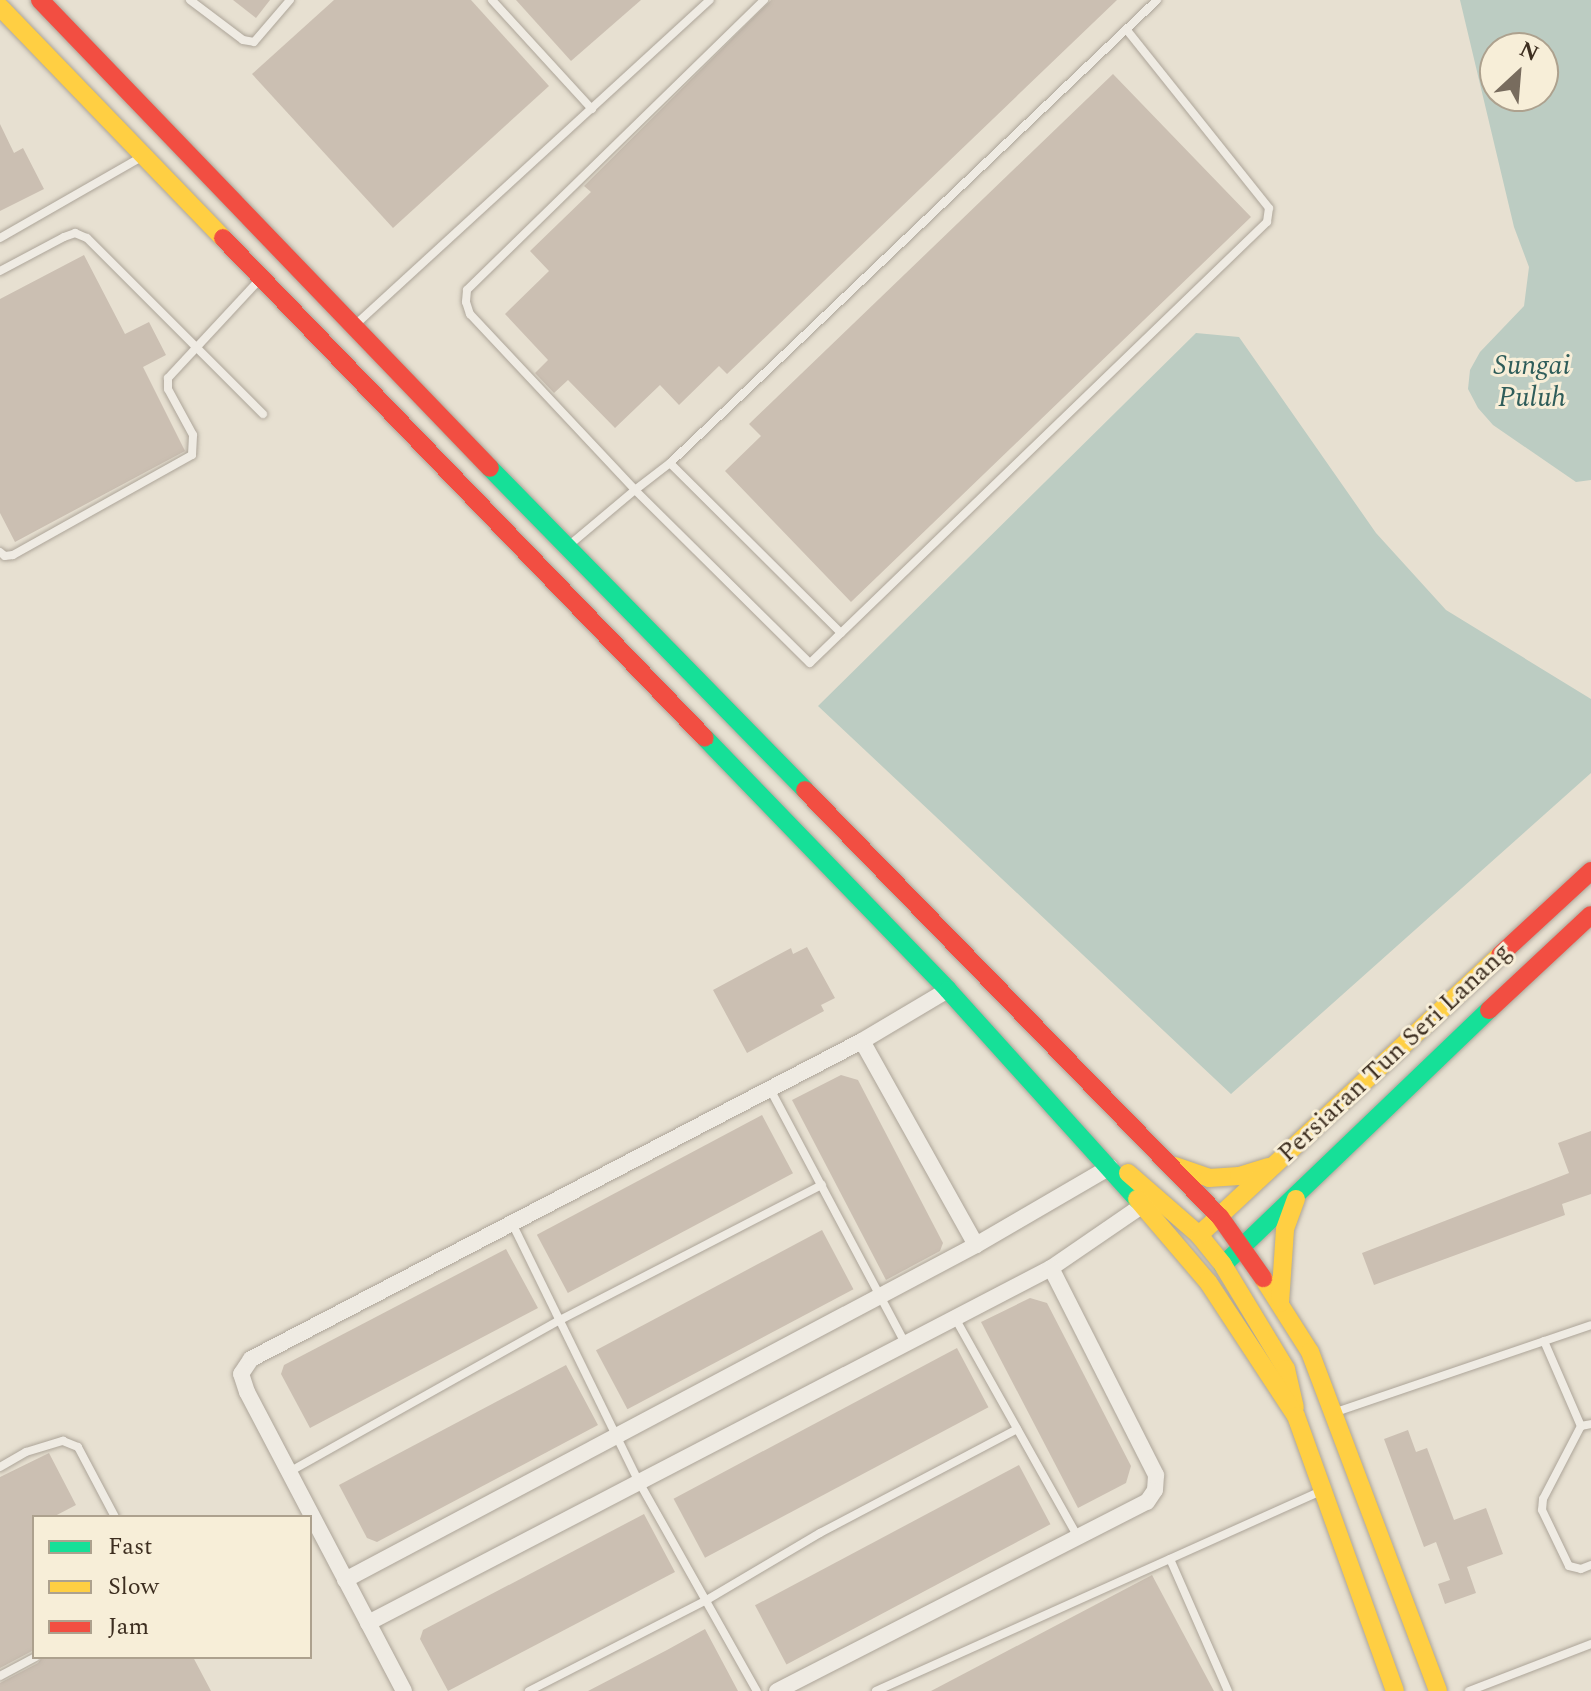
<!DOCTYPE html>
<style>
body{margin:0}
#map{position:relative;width:1591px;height:1691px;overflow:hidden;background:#e7e0d1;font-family:Spectral,serif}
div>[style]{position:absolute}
.water>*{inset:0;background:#bcccc2}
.building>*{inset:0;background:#cbbfb2;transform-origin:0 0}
.roads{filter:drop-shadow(0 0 2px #ada599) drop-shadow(0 0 2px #ada599)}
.lane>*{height:8px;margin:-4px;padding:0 4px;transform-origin:4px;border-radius:4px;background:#efebe3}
.street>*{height:16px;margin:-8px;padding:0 8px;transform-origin:8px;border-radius:8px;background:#efebe3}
.fast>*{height:18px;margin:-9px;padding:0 9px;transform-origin:9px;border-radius:9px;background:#16e098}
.slow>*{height:18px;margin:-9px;padding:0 9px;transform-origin:9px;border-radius:9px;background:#ffcf43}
.jam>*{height:18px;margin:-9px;padding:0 9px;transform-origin:9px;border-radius:9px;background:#f24e42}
span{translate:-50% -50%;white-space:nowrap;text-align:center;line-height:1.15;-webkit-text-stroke:6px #f7eed8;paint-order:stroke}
.street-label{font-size:26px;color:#3d2e20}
.water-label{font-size:28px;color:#2f5d5a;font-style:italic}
.legend{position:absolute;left:32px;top:1515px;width:280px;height:144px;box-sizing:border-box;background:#f7eed8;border:2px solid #ada18e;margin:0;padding:10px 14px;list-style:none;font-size:24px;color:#3d2e20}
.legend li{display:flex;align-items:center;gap:16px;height:40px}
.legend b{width:40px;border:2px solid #ada18e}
.north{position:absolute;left:1479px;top:32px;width:80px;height:80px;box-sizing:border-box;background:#f7eed8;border:2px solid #ada18e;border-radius:50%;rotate:26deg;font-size:22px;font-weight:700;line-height:32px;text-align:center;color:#3d2e20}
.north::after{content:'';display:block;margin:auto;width:28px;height:36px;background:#786c5e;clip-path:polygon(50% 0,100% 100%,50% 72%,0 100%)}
</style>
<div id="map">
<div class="water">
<div style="clip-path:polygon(evenodd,1460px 0,1591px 0,1591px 480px,1576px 482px,1493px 425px,1478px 408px,1468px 389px,1470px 370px,1480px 352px,1524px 306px,1529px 267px,1514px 227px,1460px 0,1495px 48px,1543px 48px,1543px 96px,1495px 96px,1495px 48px)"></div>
<div style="clip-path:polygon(1196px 333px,1239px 337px,1376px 533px,1446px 610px,1591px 699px,1591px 773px,1231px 1094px,818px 706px)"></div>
</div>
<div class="building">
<div style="clip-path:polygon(233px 0,270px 0,256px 18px)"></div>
<div style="clip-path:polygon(334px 0,471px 0,549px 86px,393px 228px,252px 74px)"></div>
<div style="clip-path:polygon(516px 0,641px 0,571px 61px)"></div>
<div style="clip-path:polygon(771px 0,1117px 0,727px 374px,719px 366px,679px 405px,660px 385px,615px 428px,568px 380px,554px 393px,535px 373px,548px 360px,505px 314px,549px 271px,530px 251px,591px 192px,584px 186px)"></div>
<div style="clip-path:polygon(1113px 74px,1251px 217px,851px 602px,725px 471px,761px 436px,749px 424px)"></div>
<div style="clip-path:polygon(0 124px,14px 153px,23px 148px,44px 189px,0 211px)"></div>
<div style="clip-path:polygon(84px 255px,125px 334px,149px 322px,166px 355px,143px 367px,185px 451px,15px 542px,0 513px,0 299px)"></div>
<div style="clip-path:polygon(807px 947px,835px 998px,821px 1005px,824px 1011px,747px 1053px,713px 990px,791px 948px,793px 954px)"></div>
<div style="clip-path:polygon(841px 1075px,858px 1080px,943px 1243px,940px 1251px,886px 1280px,792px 1100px)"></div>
<div style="left:762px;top:1115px;width:66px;height:255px;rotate:62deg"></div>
<div style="clip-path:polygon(1591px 1131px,1591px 1194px,1562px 1204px,1565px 1215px,1374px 1285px,1362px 1253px,1569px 1173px,1558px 1143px)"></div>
<div style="left:822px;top:1230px;width:67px;height:256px;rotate:62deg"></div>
<div style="clip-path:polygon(506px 1249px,538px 1308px,310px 1428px,281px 1374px,284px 1365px)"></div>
<div style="clip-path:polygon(1030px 1298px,1047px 1303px,1131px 1466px,1126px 1483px,1078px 1508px,981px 1322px)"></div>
<div style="left:957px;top:1348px;width:67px;height:321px;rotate:62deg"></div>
<div style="clip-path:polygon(566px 1365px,598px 1425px,377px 1542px,367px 1538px,339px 1485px)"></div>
<div style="clip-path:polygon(1408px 1430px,1416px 1452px,1427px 1448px,1454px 1520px,1486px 1508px,1503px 1554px,1467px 1567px,1476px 1593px,1445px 1604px,1438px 1584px,1450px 1580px,1436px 1542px,1424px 1547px,1384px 1439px)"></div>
<div style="clip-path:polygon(49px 1453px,76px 1505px,53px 1517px,34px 1517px,34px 1650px,0 1668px,0 1477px)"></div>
<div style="left:1019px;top:1465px;width:67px;height:299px;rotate:62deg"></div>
<div style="clip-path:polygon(644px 1514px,675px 1572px,448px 1691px,420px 1639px,423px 1630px)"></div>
<div style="clip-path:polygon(1152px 1575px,1214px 1691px,931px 1691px)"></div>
<div style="clip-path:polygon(705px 1629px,738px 1691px,588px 1691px,667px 1650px)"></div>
<div style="clip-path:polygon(42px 1657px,193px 1657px,211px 1691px,0 1691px,0 1683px,38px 1663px)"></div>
</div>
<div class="roads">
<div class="lane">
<div style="left:190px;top:0;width:66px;rotate:37deg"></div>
<div style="left:243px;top:40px;width:11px;rotate:10deg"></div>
<div style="left:254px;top:42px;width:55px;rotate:-49.4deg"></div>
<div style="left:492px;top:0;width:148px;rotate:47.5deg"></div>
<div style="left:764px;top:0;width:415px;rotate:135.7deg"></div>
<div style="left:467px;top:290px;width:12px;rotate:95deg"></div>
<div style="left:466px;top:302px;width:13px;rotate:72deg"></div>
<div style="left:470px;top:314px;width:241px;rotate:46.8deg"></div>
<div style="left:635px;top:490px;width:44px;rotate:-37.6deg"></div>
<div style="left:670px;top:463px;width:672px;rotate:-43.55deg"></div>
<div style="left:0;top:238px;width:165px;rotate:-29.8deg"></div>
<div style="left:0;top:271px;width:72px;rotate:-28deg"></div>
<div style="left:64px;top:237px;width:12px;rotate:-20deg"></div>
<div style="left:75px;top:233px;width:13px;rotate:23deg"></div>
<div style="left:87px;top:238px;width:249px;rotate:45deg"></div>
<div style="left:355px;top:325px;width:481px;rotate:-42.5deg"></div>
<div style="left:567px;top:547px;width:89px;rotate:-40deg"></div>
<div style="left:635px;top:490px;width:246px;rotate:44.7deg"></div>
<div style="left:810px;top:663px;width:43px;rotate:-44.1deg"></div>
<div style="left:841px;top:633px;width:241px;rotate:-135.2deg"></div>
<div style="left:0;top:552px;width:6px;rotate:39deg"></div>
<div style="left:5px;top:556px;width:8px;rotate:-7deg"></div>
<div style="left:13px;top:555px;width:205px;rotate:-29.2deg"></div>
<div style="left:192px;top:455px;width:20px;rotate:-87deg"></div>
<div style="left:193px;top:435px;width:52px;rotate:-118.5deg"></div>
<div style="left:168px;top:389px;width:11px;rotate:-90deg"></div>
<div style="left:168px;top:378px;width:135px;rotate:-47.1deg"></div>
<div style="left:841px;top:633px;width:592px;rotate:-43.97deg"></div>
<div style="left:1267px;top:222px;width:14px;rotate:-82deg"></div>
<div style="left:1269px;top:208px;width:228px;rotate:-128.6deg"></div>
<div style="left:770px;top:1089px;width:288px;rotate:62deg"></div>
<div style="left:512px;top:1223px;width:288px;rotate:63.9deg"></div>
<div style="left:639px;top:1482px;width:240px;rotate:60.6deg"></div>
<div style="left:955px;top:1318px;width:251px;rotate:60.7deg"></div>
<div style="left:1544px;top:1341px;width:93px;rotate:66.5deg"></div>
<div style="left:1581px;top:1426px;width:10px;rotate:-11deg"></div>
<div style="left:1336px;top:1412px;width:269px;rotate:-18.8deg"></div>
<div style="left:1581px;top:1426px;width:82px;rotate:117.5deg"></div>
<div style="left:1543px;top:1499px;width:11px;rotate:95deg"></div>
<div style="left:1542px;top:1510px;width:62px;rotate:64.3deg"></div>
<div style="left:1569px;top:1566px;width:12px;rotate:14deg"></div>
<div style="left:1581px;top:1569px;width:11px;rotate:-22deg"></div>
<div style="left:0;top:1467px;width:30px;rotate:-30deg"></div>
<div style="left:26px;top:1452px;width:39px;rotate:-17deg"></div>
<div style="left:63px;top:1441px;width:16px;rotate:22deg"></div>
<div style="left:78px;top:1447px;width:79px;rotate:62.1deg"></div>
<div style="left:289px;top:1472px;width:308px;rotate:-29.3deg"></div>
<div style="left:558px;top:1321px;width:297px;rotate:-27.3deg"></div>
<div style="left:1170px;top:1559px;width:144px;rotate:66.3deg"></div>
<div style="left:0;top:1676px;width:40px;rotate:-28deg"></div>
<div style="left:529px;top:1691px;width:198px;rotate:-27.1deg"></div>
<div style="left:705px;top:1601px;width:134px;rotate:-30.6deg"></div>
<div style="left:820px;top:1533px;width:223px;rotate:-27.8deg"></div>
<div style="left:876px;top:1691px;width:487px;rotate:-24.2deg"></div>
<div style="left:1469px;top:1691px;width:131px;rotate:-21.1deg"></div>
</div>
<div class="street">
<div style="left:862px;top:1041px;width:234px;rotate:60.8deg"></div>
<div style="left:345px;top:1580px;width:714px;rotate:-27.96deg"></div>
<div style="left:976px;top:1245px;width:155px;rotate:-30.2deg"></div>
<div style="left:368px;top:1623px;width:770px;rotate:-27.46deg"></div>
<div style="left:1051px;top:1268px;width:112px;rotate:-34.4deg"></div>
<div style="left:404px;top:1691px;width:338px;rotate:-117.7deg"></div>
<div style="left:247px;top:1392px;width:19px;rotate:-108deg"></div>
<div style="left:241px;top:1374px;width:18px;rotate:-56deg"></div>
<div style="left:251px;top:1359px;width:689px;rotate:-27.5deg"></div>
<div style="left:862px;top:1041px;width:100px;rotate:-30.7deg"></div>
<div style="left:777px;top:1691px;width:415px;rotate:-27.1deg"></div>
<div style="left:1147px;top:1502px;width:14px;rotate:-56deg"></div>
<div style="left:1155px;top:1490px;width:15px;rotate:-86deg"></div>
<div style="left:1156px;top:1475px;width:232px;rotate:-116.9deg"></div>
</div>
<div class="fast">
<div style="left:490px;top:468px;width:450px;rotate:45.6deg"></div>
<div style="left:705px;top:738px;width:350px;rotate:46deg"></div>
<div style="left:948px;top:990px;width:282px;rotate:47.9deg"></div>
<div style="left:1223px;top:1265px;width:368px;rotate:-43.8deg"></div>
</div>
<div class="slow">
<div style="left:0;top:7px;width:321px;rotate:46deg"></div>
<div style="left:1175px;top:1166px;width:36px;rotate:19deg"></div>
<div style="left:1209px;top:1178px;width:30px;rotate:-4deg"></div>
<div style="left:1239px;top:1176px;width:31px;rotate:-17deg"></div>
<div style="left:1128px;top:1173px;width:94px;rotate:41.1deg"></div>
<div style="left:1199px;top:1235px;width:38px;rotate:51deg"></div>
<div style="left:1223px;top:1265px;width:122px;rotate:58.8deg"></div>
<div style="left:1286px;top:1369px;width:39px;rotate:77deg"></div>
<div style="left:1137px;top:1199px;width:109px;rotate:49.5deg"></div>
<div style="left:1208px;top:1282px;width:160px;rotate:56.7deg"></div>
<div style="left:1296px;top:1416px;width:292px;rotate:70.2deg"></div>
<div style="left:1199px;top:1235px;width:411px;rotate:-42.9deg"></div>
<div style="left:1263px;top:1278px;width:88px;rotate:57.6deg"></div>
<div style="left:1310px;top:1352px;width:362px;rotate:69.3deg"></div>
<div style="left:1280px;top:1303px;width:74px;rotate:-86.1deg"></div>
<div style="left:1285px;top:1229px;width:32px;rotate:-70deg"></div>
</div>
<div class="jam">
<div style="left:40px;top:0;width:649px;rotate:46.12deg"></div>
<div style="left:223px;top:238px;width:694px;rotate:46.05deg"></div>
<div style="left:805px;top:790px;width:595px;rotate:45.82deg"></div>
<div style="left:1220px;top:1217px;width:75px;rotate:54.8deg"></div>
<div style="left:1500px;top:955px;width:124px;rotate:-42.7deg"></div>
<div style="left:1489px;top:1010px;width:139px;rotate:-43deg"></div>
</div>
</div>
<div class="street-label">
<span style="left:1395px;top:1053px;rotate:-43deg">Persiaran Tun Seri Lanang</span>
</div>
<div class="water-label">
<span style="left:1532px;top:382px">Sungai<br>Puluh</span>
</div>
<ul class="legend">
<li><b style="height:10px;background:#16e098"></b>Fast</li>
<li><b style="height:10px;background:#ffcf43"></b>Slow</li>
<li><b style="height:10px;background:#f24e42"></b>Jam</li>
</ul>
<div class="north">N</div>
</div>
